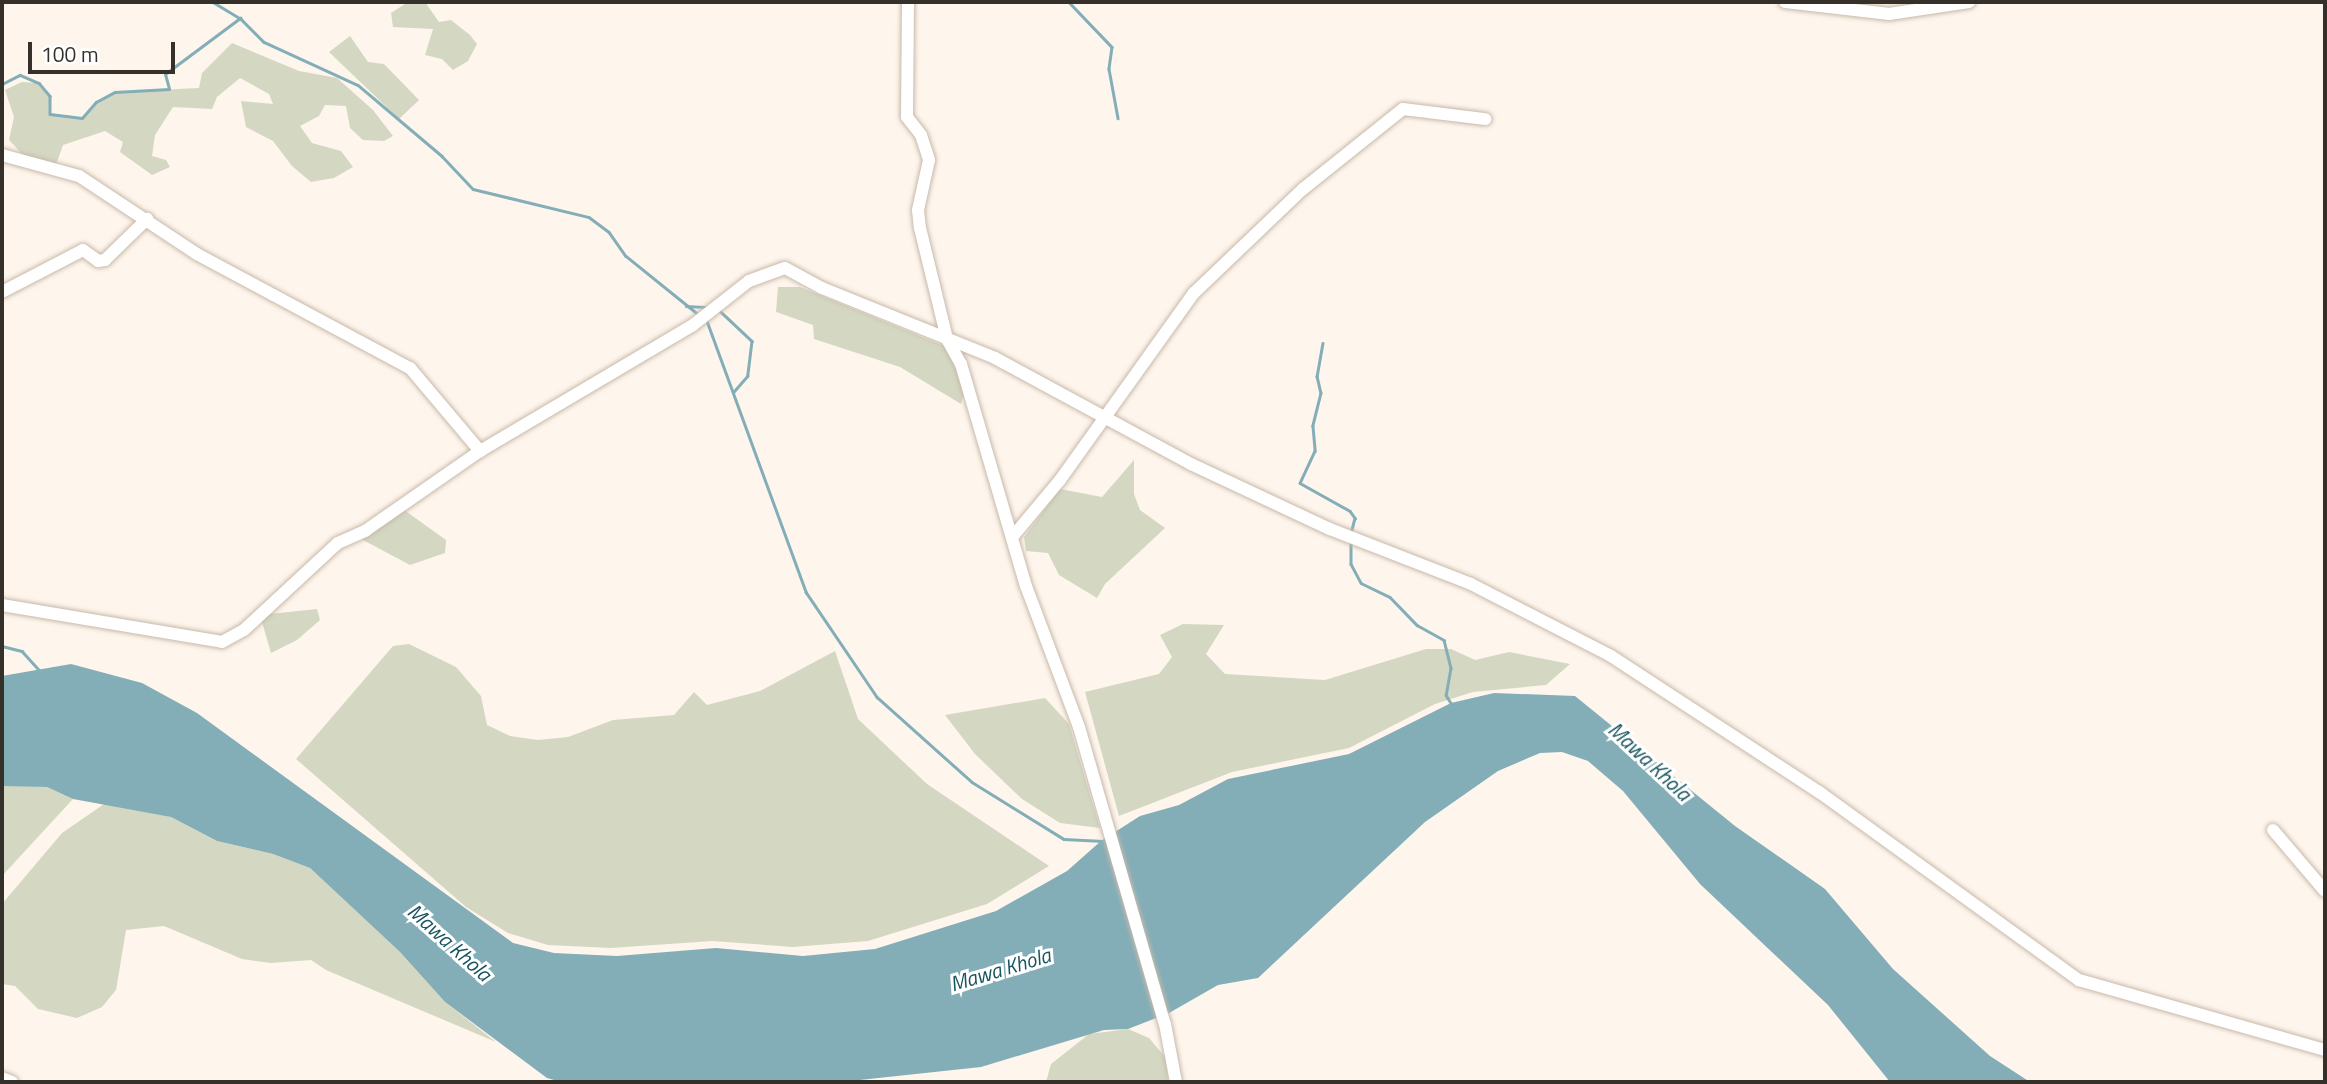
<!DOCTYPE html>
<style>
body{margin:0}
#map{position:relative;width:2327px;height:1084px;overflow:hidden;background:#fef5ec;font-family:"Titillium Web",sans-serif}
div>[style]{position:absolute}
.green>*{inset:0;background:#d4d8c2}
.water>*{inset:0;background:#83aeb8}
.stream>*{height:2.5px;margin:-1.25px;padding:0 1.25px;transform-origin:1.25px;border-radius:1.25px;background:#83aeb8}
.roads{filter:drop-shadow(0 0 2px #c7b9aa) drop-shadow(0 0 2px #c7b9aa)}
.minor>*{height:12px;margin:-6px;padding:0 6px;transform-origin:6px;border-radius:6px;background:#fff}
span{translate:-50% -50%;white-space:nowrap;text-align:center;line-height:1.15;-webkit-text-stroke:6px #fff;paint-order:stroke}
.water-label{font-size:21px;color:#17545f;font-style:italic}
.frame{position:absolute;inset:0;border:4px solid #36302b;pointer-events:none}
.scale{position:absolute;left:28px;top:42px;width:147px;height:32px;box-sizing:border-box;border:4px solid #36302b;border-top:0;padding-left:9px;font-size:21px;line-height:24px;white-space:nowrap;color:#36302b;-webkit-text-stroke:5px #fff;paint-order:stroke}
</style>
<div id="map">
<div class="green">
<div style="clip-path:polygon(408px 2px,425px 2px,439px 22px,451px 20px,470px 35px,477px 44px,468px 61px,453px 70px,442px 59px,425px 55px,433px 29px,393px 27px,391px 13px)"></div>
<div style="clip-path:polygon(350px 36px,368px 62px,384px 64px,419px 100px,399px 119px,329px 52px)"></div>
<div style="clip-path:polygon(232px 43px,299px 71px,337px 78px,373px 110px,393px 136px,384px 141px,363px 140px,350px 128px,346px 106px,325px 105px,319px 116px,300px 126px,312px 143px,341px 151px,353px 167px,334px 178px,311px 182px,292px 166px,273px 141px,246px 127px,241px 101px,273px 104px,269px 94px,240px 78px,217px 97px,212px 109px,173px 107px,155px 135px,152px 156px,166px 160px,170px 167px,152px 175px,120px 152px,123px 142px,105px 131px,63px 145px,56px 165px,25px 157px,9px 140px,14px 117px,5px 90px,22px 82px,39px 83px,50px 96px,50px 114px,82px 118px,96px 102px,115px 92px,199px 88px,202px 73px)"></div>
<div style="clip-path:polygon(778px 287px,800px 287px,949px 348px,965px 390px,961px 404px,900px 367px,814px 339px,813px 325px,776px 312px)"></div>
<div style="clip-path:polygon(1134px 460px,1134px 494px,1140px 510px,1165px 528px,1105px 584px,1097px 598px,1059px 575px,1048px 553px,1026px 551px,1024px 537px,1060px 489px,1102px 497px)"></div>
<div style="clip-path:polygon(400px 507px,446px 540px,445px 553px,410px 565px,363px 540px,365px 531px)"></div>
<div style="clip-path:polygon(317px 609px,320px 620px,297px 640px,271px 653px,260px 615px)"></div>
<div style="clip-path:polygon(1183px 624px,1224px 625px,1206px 654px,1225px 674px,1325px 680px,1426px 649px,1451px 649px,1475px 660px,1509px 652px,1570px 664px,1546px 685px,1473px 692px,1435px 704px,1349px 748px,1232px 772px,1119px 816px,1085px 692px,1159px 674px,1172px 657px,1160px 635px)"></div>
<div style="clip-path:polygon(409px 644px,456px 667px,481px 696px,487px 725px,510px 736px,538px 740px,568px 737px,613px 720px,674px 715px,694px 692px,707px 705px,760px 691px,835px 651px,858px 719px,927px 784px,1049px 866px,987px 904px,868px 941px,793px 947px,712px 941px,611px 948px,548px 945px,508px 933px,466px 907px,296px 759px,393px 646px)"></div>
<div style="clip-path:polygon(1045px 698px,1069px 724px,1100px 828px,1060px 823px,1022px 799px,975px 754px,945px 715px)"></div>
<div style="clip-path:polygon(16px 785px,47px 787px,73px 799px,2px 876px,2px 786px)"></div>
<div style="clip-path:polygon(107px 802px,171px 817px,217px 841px,273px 854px,310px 868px,400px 952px,445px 1002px,496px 1042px,326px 970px,311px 960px,271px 963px,242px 959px,164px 926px,126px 930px,116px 990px,102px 1007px,77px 1018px,38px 1009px,15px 986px,2px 984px,2px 904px,62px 833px)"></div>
<div style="clip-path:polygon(1128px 1029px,1149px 1038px,1166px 1058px,1168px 1082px,1046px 1082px,1051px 1064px,1089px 1034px)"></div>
</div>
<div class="water">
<div style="clip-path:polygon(71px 664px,142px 683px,197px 713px,513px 943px,554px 953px,617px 956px,716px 948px,803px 956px,875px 949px,996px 911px,1067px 871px,1101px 841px,1140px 816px,1179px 805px,1228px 779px,1349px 754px,1451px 703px,1494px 693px,1575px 696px,1735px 826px,1825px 889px,1893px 969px,1990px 1056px,2030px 1082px,1890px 1082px,1828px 1005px,1700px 884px,1623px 791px,1588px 761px,1562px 752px,1540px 753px,1498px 771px,1425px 822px,1258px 978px,1218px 985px,1169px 1013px,1128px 1029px,1104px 1030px,981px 1067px,841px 1082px,561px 1082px,547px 1078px,445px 1002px,400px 952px,310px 868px,273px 854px,217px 841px,171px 817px,73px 799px,47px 787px,2px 786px,2px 676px)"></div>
</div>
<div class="stream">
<div style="left:213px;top:2px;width:31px;rotate:31deg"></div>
<div style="left:240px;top:18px;width:34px;rotate:45deg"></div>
<div style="left:264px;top:42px;width:103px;rotate:24.6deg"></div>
<div style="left:358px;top:85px;width:110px;rotate:40.2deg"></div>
<div style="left:442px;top:156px;width:45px;rotate:46.8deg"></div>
<div style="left:473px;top:189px;width:119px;rotate:13.6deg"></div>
<div style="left:589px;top:217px;width:25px;rotate:37deg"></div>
<div style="left:609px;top:232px;width:29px;rotate:55deg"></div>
<div style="left:626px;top:256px;width:94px;rotate:38.9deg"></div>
<div style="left:1069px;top:2px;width:62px;rotate:46.3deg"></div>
<div style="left:1112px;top:47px;width:22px;rotate:98deg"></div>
<div style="left:1109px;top:69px;width:50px;rotate:79.6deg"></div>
<div style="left:2px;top:84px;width:20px;rotate:-27deg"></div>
<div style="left:20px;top:75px;width:21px;rotate:23deg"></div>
<div style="left:39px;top:83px;width:17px;rotate:50deg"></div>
<div style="left:50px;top:96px;width:18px;rotate:90deg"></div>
<div style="left:50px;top:114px;width:32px;rotate:7deg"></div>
<div style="left:82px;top:118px;width:21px;rotate:-49deg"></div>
<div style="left:96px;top:102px;width:21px;rotate:-28deg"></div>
<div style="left:115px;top:92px;width:54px;rotate:-3.2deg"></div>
<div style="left:169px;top:89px;width:16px;rotate:-105deg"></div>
<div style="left:165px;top:74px;width:94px;rotate:-36.7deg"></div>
<div style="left:686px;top:306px;width:21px;rotate:3deg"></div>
<div style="left:720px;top:311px;width:44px;rotate:43.2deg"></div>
<div style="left:752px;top:341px;width:35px;rotate:97deg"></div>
<div style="left:748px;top:376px;width:21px;rotate:131deg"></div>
<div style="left:707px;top:321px;width:289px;rotate:69.9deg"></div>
<div style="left:806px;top:592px;width:127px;rotate:55.9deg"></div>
<div style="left:877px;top:697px;width:127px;rotate:41.8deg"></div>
<div style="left:972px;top:782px;width:108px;rotate:31.8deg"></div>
<div style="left:1064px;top:839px;width:39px;rotate:3deg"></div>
<div style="left:1323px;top:343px;width:34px;rotate:100deg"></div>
<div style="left:1317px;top:376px;width:17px;rotate:77deg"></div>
<div style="left:1321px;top:393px;width:34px;rotate:104deg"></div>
<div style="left:1313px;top:426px;width:25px;rotate:85deg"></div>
<div style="left:1315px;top:451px;width:35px;rotate:115deg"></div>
<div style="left:1300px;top:483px;width:57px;rotate:29.2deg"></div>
<div style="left:1350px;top:511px;width:9px;rotate:54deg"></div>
<div style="left:1355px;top:518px;width:16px;rotate:104deg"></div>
<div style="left:1351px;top:540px;width:24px;rotate:90deg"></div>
<div style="left:1351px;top:564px;width:21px;rotate:62deg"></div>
<div style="left:1361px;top:583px;width:32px;rotate:26deg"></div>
<div style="left:1390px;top:597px;width:39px;rotate:46deg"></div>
<div style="left:1417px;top:625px;width:31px;rotate:29deg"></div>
<div style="left:1444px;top:640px;width:29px;rotate:76deg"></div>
<div style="left:1451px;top:668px;width:27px;rotate:100deg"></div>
<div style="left:1446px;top:695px;width:9px;rotate:58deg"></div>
<div style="left:2px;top:646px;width:21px;rotate:14deg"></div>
<div style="left:22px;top:651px;width:28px;rotate:48deg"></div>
</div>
<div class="roads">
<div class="minor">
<div style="left:908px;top:2px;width:115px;rotate:90.5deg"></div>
<div style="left:907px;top:117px;width:23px;rotate:52deg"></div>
<div style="left:921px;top:135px;width:26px;rotate:72deg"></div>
<div style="left:929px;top:160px;width:51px;rotate:102.4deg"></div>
<div style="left:918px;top:210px;width:18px;rotate:84deg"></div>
<div style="left:920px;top:228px;width:114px;rotate:76.3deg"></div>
<div style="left:947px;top:339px;width:29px;rotate:61deg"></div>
<div style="left:961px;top:364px;width:231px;rotate:73.7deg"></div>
<div style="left:1026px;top:586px;width:151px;rotate:69.4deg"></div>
<div style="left:1079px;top:727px;width:309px;rotate:73.9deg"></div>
<div style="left:1165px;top:1024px;width:59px;rotate:79.3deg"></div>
<div style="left:1785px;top:2px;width:105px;rotate:6.6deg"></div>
<div style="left:1889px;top:14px;width:81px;rotate:-8.5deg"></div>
<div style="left:2px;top:155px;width:80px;rotate:15.3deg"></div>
<div style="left:79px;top:176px;width:141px;rotate:33.5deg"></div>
<div style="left:197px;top:254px;width:242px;rotate:28.2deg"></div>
<div style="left:410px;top:368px;width:109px;rotate:49.9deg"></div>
<div style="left:2px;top:292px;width:91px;rotate:-27.4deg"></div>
<div style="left:83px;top:250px;width:19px;rotate:36deg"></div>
<div style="left:98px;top:261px;width:7px;rotate:-8deg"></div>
<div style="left:105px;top:260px;width:59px;rotate:-44.3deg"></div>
<div style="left:1014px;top:535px;width:72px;rotate:-50.1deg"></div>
<div style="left:1060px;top:480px;width:230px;rotate:-54.4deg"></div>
<div style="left:1194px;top:293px;width:151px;rotate:-43.7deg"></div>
<div style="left:1303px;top:189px;width:128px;rotate:-38.7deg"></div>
<div style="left:1403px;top:109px;width:83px;rotate:7deg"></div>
<div style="left:2px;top:605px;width:223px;rotate:9.5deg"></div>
<div style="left:222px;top:642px;width:26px;rotate:-29deg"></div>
<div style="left:245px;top:629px;width:127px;rotate:-42.8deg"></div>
<div style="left:338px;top:543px;width:30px;rotate:-24deg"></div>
<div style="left:365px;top:531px;width:140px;rotate:-34.8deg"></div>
<div style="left:480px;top:451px;width:247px;rotate:-30.6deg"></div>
<div style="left:693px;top:325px;width:71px;rotate:-38.2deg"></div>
<div style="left:749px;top:281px;width:38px;rotate:-20deg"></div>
<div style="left:785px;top:268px;width:42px;rotate:28.4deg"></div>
<div style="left:822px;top:288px;width:187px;rotate:22deg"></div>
<div style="left:995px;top:358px;width:223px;rotate:28.4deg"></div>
<div style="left:1191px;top:464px;width:153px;rotate:25.1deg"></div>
<div style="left:1330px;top:529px;width:151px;rotate:21.3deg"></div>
<div style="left:1471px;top:584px;width:157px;rotate:27.2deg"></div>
<div style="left:1611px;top:656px;width:249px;rotate:33.2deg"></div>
<div style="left:1819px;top:792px;width:321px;rotate:35.9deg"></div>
<div style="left:2079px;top:980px;width:256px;rotate:15.9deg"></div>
<div style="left:2273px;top:830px;width:80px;rotate:49.6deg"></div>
<div style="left:2px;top:1078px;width:11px;rotate:22deg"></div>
</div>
</div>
<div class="water-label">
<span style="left:1650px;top:761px;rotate:43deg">Mawa Khola</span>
<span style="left:450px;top:942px;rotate:42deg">Mawa Khola</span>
<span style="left:1000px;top:969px;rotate:-17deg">Mawa Khola</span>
</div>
<div class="frame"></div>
<div class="scale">100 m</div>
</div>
